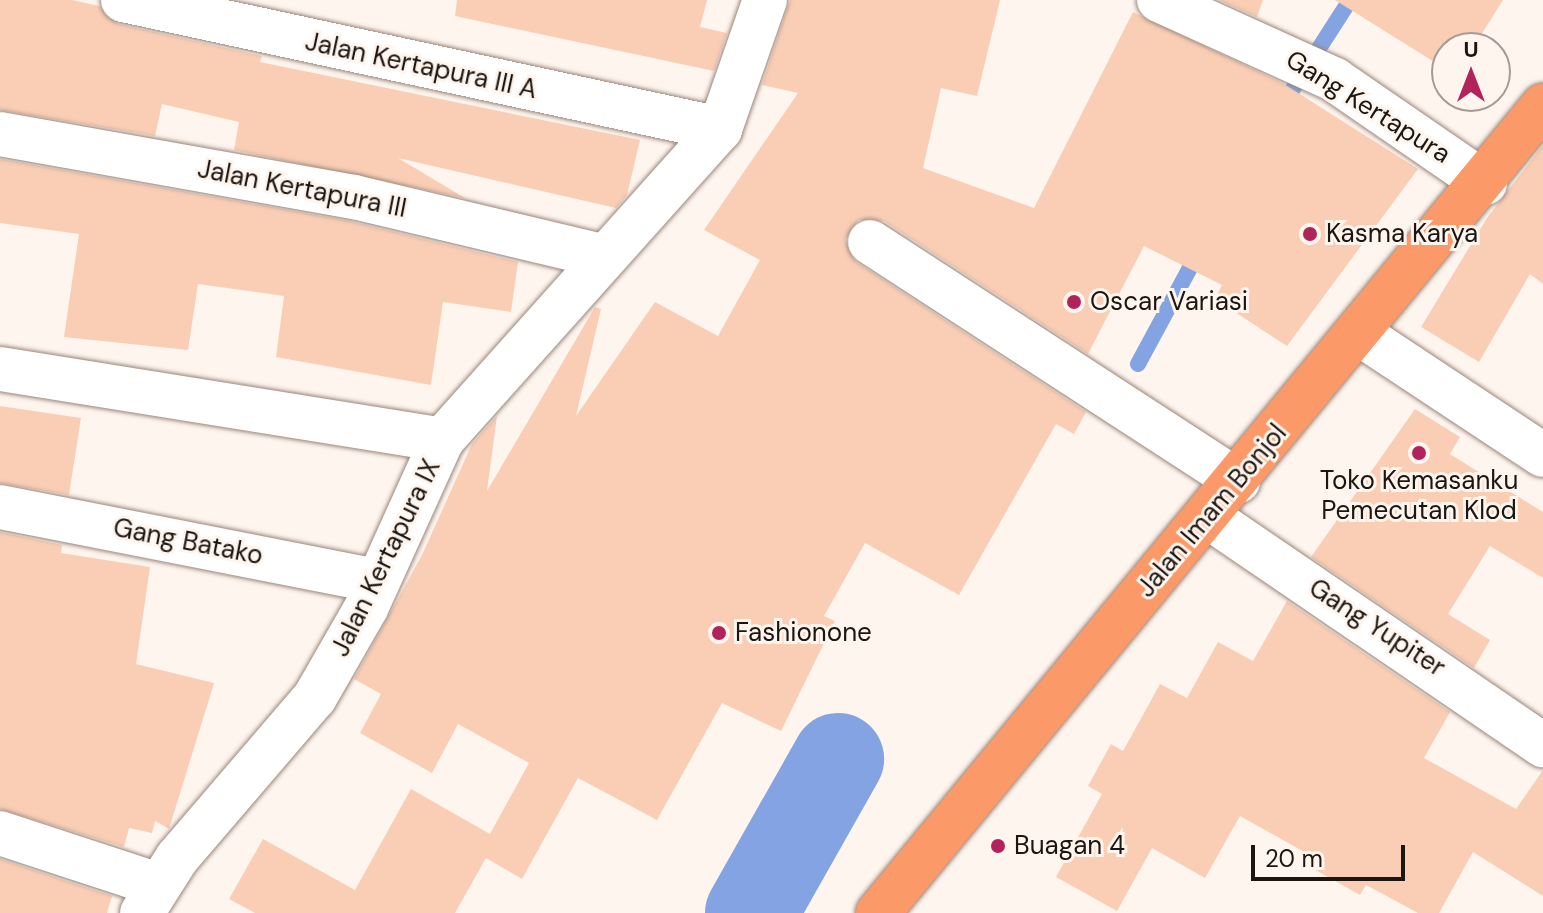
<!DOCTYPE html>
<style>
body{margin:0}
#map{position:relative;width:1543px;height:913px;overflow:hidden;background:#fef5ef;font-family:"DM Sans",sans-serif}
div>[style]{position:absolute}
.stream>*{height:16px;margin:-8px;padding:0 8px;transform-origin:8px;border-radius:8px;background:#84a3e3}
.river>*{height:92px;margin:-46px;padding:0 46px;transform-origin:46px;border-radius:46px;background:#84a3e3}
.building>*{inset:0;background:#faceb5}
.roads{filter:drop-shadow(0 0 2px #9a8579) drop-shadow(0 0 2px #9a8579)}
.minor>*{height:44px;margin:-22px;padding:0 22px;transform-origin:22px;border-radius:22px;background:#fff}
.highway>*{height:44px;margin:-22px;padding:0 22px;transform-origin:22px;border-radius:22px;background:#fb9a68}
.dots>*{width:22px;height:22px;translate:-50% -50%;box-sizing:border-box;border:4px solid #fef5ef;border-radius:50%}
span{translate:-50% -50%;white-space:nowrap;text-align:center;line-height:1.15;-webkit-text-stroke:6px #fef5ef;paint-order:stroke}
.street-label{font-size:26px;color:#1d1510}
.poi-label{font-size:26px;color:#1d1510}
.left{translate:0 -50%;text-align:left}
.north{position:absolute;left:1431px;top:32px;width:80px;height:80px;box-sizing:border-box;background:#fef5ef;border:2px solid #a49b96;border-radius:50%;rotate:0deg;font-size:22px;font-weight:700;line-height:32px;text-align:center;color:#1d1510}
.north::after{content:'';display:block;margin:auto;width:28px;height:36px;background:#b22459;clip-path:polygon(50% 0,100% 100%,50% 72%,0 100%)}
.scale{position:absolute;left:1251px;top:845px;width:154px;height:36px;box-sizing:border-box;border:4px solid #1d1510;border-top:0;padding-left:10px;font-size:24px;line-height:28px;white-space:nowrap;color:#1d1510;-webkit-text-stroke:6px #fef5ef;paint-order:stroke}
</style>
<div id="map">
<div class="stream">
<div style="left:1282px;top:106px;width:126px;rotate:-57.3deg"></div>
<div style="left:1138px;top:364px;width:128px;rotate:-61.6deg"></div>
</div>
<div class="river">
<div style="left:751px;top:913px;width:177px;rotate:-60.5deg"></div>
</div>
<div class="building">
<div style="clip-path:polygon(0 0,72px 0,99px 6px,118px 24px,262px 56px,260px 62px,640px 140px,627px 195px,616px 208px,398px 158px,465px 198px,234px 150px,239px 122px,162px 104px,155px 136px,0 110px)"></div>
<div style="clip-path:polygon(457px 0,707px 0,700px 27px,727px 33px,714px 71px,455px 16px)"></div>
<div style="clip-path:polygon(790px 0,1000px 0,977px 96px,941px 88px,923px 168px,1034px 208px,1133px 12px,1284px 84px,1418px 169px,1287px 346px,1215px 299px,1222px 285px,1144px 246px,1088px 354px,884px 221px,858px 220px,845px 240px,856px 262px,1086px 412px,1074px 434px,1056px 424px,959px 595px,865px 543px,824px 616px,835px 621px,781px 731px,722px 703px,657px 820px,578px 778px,522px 879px,486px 858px,455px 913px,255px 913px,229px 899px,263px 839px,355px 890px,411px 789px,490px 834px,529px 763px,458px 724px,432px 773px,360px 733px,381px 694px,354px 679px,422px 555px,472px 444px,497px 416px,487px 491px,595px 307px,601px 309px,576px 416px,655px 302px,718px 336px,760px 260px,704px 230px,798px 93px,762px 85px)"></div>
<div style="clip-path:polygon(1219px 0,1263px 0,1257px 17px)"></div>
<div style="clip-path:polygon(1335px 0,1503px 0,1473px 48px,1447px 48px,1447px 70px)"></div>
<div style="clip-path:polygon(1543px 145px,1543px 284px,1530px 274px,1479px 362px,1421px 327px,1487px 218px)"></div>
<div style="clip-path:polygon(0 159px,349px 221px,518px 262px,511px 312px,443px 302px,431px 385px,276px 357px,284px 296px,198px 284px,188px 350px,64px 337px,79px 234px,0 223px)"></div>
<div style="clip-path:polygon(0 406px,81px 418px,69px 495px,0 483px)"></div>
<div style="clip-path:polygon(1415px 409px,1460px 437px,1450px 454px,1543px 512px,1543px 578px,1490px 546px,1448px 614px,1490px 640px,1474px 668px,1311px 557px)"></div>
<div style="clip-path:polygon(0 532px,62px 545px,61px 553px,150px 567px,136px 664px,214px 683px,169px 829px,155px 821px,152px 833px,129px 828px,124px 847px,0 809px)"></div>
<div style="clip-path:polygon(1287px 601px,1450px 712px,1424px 758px,1516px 809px,1543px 770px,1543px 896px,1473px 852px,1439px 913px,1418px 913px,1366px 885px,1360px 895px,1310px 867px,1315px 858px,1240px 816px,1205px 878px,1152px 848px,1117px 911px,1056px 877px,1102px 794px,1088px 786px,1111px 744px,1123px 751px,1160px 684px,1187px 698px,1218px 642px,1253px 661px)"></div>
<div style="clip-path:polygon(0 859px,112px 896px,107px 913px,0 913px)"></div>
</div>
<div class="roads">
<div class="minor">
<div style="left:123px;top:0;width:611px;rotate:12.19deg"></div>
<div style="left:1159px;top:0;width:193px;rotate:24.4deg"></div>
<div style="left:1335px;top:80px;width:182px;rotate:34.5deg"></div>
<div style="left:0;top:134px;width:360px;rotate:10.1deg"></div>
<div style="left:354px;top:197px;width:255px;rotate:13.4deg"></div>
<div style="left:870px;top:242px;width:439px;rotate:33deg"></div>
<div style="left:1360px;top:334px;width:219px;rotate:33.5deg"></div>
<div style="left:0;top:369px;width:448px;rotate:9.1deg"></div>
<div style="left:442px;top:440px;width:184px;rotate:114.3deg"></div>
<div style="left:366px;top:608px;width:103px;rotate:119.8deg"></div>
<div style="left:315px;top:697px;width:212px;rotate:130.6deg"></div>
<div style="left:177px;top:858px;width:65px;rotate:122.5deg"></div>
<div style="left:442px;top:440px;width:417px;rotate:-48.2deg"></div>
<div style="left:720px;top:129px;width:137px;rotate:-70.8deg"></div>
<div style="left:0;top:507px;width:383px;rotate:11.1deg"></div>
<div style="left:1207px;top:516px;width:407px;rotate:34.3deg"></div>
<div style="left:0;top:833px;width:166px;rotate:18.2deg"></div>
</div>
<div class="highway">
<div style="left:878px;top:913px;width:1046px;rotate:-50.51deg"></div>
</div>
</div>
<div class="dots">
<div style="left:1310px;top:234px;background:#b22459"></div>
<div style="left:1074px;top:302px;background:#b22459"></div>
<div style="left:1419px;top:453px;background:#b22459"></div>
<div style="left:719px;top:633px;background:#b22459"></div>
<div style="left:998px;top:846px;background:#b22459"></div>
</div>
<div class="street-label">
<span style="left:421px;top:66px;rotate:12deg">Jalan Kertapura III A</span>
<span style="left:1368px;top:107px;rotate:32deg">Gang Kertapura</span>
<span style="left:302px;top:189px;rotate:11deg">Jalan Kertapura III</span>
<span style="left:1212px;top:511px;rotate:-50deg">Jalan Imam Bonjol</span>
<span style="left:188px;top:542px;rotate:11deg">Gang Batako</span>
<span style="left:386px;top:558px;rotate:-64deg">Jalan Kertapura IX</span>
<span style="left:1377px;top:628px;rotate:33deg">Gang Yupiter</span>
</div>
<div class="poi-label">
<span class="left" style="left:1326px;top:234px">Kasma Karya</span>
<span class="left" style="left:1090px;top:302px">Oscar Variasi</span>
<span style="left:1419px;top:496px">Toko Kemasanku<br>Pemecutan Klod</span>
<span class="left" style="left:735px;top:633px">Fashionone</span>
<span class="left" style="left:1014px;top:846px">Buagan 4</span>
</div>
<div class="north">U</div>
<div class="scale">20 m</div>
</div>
